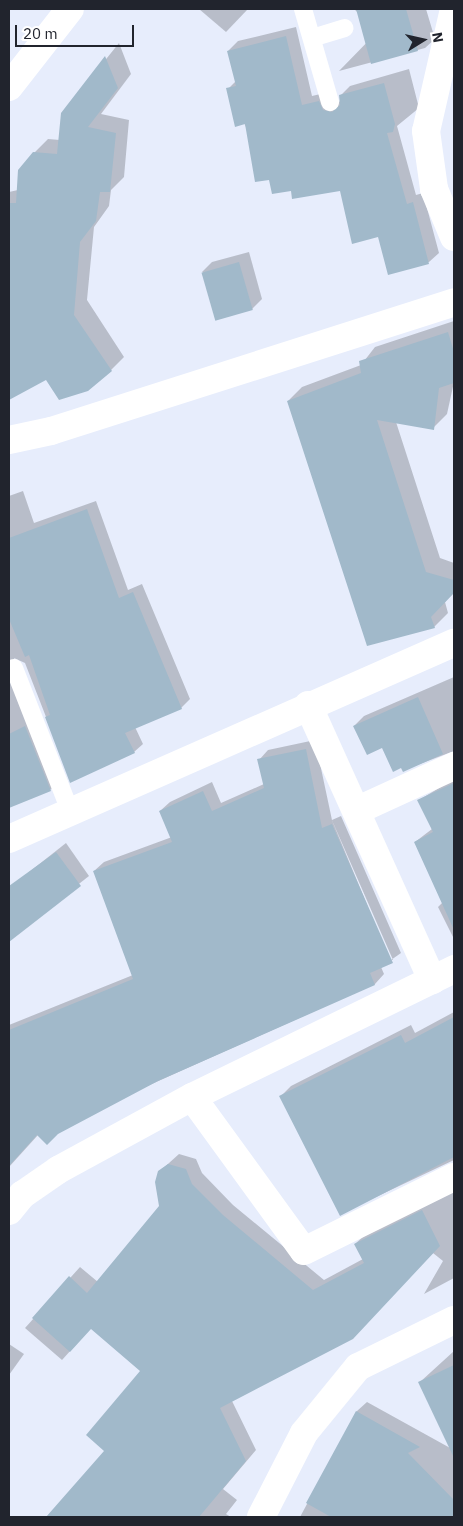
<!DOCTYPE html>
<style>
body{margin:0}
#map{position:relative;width:463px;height:1526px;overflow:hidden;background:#e7edfc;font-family:"IBM Plex Sans",sans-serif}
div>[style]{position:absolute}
.shadow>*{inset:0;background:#0003}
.building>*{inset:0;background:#a1b9ca;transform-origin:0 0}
.service>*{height:18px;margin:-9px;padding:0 9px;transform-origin:9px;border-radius:9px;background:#fff}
.minor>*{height:28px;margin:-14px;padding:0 14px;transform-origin:14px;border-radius:14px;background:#fff}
.tertiary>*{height:28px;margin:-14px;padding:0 14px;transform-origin:14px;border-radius:14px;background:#fff}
span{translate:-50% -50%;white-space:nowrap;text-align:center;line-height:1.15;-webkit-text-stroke:4px #fff;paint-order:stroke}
.frame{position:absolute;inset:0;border:10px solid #21242d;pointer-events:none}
.north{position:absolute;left:398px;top:15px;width:50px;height:50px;-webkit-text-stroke:4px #fff;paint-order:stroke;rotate:80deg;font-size:14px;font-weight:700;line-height:20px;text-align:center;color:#21242d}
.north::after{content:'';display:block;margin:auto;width:18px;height:22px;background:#21242d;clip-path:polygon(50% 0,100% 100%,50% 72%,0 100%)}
.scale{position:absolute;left:15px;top:25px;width:119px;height:22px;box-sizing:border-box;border:2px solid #21242d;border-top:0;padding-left:6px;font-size:15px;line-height:18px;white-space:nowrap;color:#21242d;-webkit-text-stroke:4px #fff;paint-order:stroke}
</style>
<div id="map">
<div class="shadow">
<div style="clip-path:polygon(199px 9px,248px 9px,226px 32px)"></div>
<div style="clip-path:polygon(354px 9px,426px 9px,435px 39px,425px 48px,339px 71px,378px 31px)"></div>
<div style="clip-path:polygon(296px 27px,312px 96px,329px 92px,333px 100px,341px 102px,340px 96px,350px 86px,409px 69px,419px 108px,397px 126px,416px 195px,423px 193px,439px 253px,429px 262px,389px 273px,379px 235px,341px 190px,292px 189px,270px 178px,228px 89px,236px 81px,228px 51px,238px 41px)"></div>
<div style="clip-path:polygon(119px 43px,131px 74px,101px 114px,129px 120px,124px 177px,111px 190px,109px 206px,94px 227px,87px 300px,124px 357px,111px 370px,46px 379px,9px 396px,9px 192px,18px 190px,34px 153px,48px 139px,60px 140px,62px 114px)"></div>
<div style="clip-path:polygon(249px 252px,262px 299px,252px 309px,202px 272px,212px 262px)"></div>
<div style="clip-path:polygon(454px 321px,454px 382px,447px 414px,433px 428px,396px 422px,440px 558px,454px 563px,454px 592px,445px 602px,448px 613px,434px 627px,288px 401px,302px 387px,361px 365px,375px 347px)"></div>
<div style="clip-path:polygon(23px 491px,34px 523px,96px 501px,128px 590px,142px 584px,190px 699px,181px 708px,135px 727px,143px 744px,134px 752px,71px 781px,25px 663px,14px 658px,59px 782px,50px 790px,9px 802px,9px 496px)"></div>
<div style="clip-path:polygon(454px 677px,454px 751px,404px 770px,383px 746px,354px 726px,364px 716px)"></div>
<div style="clip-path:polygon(evenodd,315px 740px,332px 820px,341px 816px,401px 953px,381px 967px,384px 974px,375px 984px,38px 1135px,9px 1167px,9px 1025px,133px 975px,94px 871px,104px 862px,172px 837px,160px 811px,170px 802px,212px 782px,221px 803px,264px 784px,259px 760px,268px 750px,315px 740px,331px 818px,393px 960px,390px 960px,331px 818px)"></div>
<div style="clip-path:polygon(454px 779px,454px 937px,453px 937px,438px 907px,443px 902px,415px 842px,432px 829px,419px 800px)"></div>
<div style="clip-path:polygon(66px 843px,89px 876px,9px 939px,9px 888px)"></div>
<div style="clip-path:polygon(454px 1012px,454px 1160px,340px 1214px,281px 1096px,291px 1086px,411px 1025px,415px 1033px)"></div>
<div style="clip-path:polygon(179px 1154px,196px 1159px,202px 1173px,233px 1205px,324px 1280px,363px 1259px,355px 1244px,366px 1234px,454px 1190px,454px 1278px,424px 1294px,443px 1261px,433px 1253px,232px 1401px,256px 1450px,223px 1489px,237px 1500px,226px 1514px,231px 1517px,52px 1517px,105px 1451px,141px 1371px,91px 1328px,62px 1360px,25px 1328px,80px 1267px,98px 1282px,161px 1206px,159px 1172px)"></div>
<div style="clip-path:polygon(9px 1344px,24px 1354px,9px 1375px)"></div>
<div style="clip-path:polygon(454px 1351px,454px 1517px,300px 1517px,357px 1411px,367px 1402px,452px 1449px,420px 1382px)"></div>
</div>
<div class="building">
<div style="clip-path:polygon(356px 9px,406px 9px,418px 51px,371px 64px)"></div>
<div style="clip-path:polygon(286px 36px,302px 105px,319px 101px,323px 110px,332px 112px,340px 105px,339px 95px,384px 83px,395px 124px,393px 132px,387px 133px,407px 204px,413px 202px,429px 264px,388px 275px,378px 237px,352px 244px,340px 191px,292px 199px,291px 191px,272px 194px,269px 180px,255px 182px,245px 124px,235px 127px,226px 88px,236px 86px,227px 51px)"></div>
<div style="clip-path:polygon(105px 56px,118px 88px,88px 127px,116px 133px,110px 192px,100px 192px,96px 221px,80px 242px,74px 315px,112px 371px,88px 391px,59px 400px,46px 380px,9px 400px,9px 203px,16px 203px,18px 170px,33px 152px,57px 154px,61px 113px)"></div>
<div style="left:239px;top:262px;width:50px;height:39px;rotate:74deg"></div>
<div style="clip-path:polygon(448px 332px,454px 352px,454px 383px,439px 388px,434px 430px,377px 420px,426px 572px,454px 580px,454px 593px,431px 617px,435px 628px,367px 646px,287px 401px,361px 373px,359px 361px)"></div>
<div style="clip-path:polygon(87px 509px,119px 598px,133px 592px,182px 709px,125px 733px,135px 753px,70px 783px,45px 717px,50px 715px,29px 655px,25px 657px,9px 619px,9px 538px)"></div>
<div style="clip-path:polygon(418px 697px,443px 754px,403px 772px,401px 768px,393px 772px,382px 748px,367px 755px,353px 726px)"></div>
<div style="clip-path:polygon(25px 726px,51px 791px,9px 808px,9px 734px)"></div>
<div style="clip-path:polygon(306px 749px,322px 828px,332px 824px,393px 963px,370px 973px,375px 985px,158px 1081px,58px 1134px,47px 1145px,37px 1135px,9px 1166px,9px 1030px,133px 979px,93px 871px,172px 842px,159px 811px,203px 791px,212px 811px,264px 788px,257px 759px)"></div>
<div style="clip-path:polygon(454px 783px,454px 930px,414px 842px,433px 832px,417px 800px)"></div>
<div style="clip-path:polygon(56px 852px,81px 886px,9px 942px,9px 886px)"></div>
<div style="clip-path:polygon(454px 1017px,454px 1157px,340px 1216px,279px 1096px,401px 1035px,405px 1043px)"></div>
<div style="clip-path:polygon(168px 1164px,186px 1169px,192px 1184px,223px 1215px,313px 1290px,364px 1263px,354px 1244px,422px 1210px,440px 1246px,353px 1339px,220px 1408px,246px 1461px,199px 1517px,46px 1517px,104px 1451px,86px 1435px,140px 1371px,91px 1329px,70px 1352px,32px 1318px,69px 1276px,87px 1293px,159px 1206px,155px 1182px,158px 1171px)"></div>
<div style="clip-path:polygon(454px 1365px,454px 1458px,418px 1382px)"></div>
<div style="clip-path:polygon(356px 1411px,420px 1447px,408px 1453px,454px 1500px,454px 1517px,331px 1517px,306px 1503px)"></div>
</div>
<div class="service">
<div style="left:303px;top:9px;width:97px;rotate:73.8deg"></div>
<div style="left:312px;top:38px;width:34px;rotate:-17deg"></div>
<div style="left:14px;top:668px;width:154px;rotate:68.6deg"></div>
</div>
<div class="minor">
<div style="left:454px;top:9px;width:125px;rotate:102.9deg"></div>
<div style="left:426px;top:131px;width:59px;rotate:82.1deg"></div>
<div style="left:434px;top:189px;width:52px;rotate:67.4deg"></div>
<div style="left:9px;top:440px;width:43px;rotate:-12.1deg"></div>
<div style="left:51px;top:431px;width:423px;rotate:-17.7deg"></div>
<div style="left:308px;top:705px;width:302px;rotate:65.7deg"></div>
<div style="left:358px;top:810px;width:106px;rotate:-24.6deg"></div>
<div style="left:9px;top:839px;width:486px;rotate:-23.8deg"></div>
<div style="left:192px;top:1097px;width:190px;rotate:54deg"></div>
<div style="left:304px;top:1251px;width:167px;rotate:-26.3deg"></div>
<div style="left:9px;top:1211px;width:21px;rotate:-51deg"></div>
<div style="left:22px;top:1195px;width:44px;rotate:-34.8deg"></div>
<div style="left:58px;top:1170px;width:153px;rotate:-28.6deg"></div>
<div style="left:192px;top:1097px;width:292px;rotate:-26deg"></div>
<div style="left:261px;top:1517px;width:94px;rotate:-62.9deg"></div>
<div style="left:304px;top:1433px;width:85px;rotate:-50.7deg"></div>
<div style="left:358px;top:1367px;width:107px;rotate:-26.1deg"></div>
</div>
<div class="tertiary">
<div style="left:9px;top:87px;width:99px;rotate:-52deg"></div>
</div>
<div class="frame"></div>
<div class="north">N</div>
<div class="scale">20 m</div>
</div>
